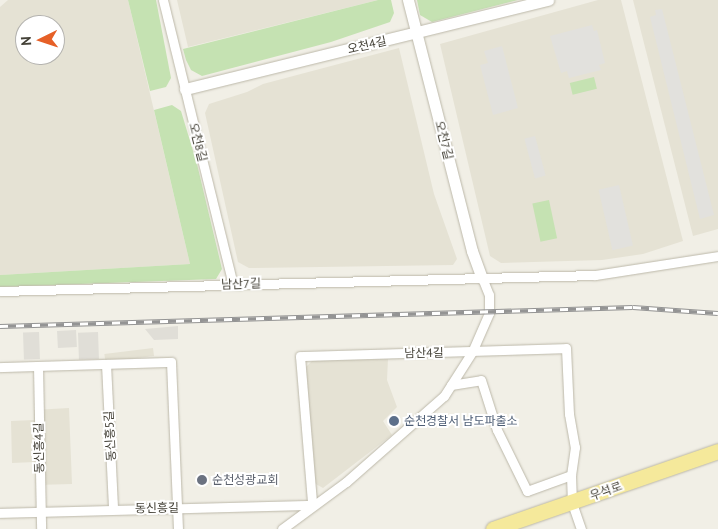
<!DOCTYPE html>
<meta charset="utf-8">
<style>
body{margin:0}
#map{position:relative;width:718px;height:529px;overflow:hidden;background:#f1efe6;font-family:"PT Sans","Noto Sans KR",sans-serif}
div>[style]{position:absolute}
.residential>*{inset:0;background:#e5e2d4;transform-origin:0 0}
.industrial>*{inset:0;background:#e0ded7;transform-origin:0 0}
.green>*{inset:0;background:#c5e2b2;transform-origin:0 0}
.parking>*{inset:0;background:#e2e1dd;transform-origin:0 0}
.roads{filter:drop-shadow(0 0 1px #bcb8a9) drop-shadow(0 0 1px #bcb8a9)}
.minor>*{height:9px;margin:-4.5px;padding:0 4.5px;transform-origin:4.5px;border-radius:4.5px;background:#fff}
.tertiary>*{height:11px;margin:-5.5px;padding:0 5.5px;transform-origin:5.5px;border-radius:5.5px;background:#fff}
.primary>*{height:15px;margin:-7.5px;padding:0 7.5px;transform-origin:7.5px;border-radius:7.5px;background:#f5e99b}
.rail>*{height:4.5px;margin-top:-2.25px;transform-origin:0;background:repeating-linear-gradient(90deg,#fff 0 8px,#949494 0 16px);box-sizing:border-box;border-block:1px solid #949494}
.dots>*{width:14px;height:14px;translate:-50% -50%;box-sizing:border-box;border:2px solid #fff;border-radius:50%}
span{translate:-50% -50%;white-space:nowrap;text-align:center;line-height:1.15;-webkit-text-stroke:4px #fff;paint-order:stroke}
.street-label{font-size:12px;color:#434036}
.service-label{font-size:12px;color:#4e5e75}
.left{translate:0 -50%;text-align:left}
.worship-label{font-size:12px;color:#5b616d}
.north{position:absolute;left:15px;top:15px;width:50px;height:50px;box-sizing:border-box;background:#fff;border:1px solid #b4b3af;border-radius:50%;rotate:266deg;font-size:14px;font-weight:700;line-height:20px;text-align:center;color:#434036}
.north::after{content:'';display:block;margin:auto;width:18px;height:22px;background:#e66027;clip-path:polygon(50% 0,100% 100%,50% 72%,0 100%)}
</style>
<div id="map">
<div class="residential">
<div style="clip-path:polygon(evenodd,8px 0,128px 0,190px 264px,0 275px,0 7px,8px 0,25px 25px,55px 25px,55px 55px,25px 55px,25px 25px)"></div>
<div style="clip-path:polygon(177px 0,378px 0,188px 47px)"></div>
<div style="clip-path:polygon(598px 0,621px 0,683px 241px,643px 254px,602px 260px,501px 263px,490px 256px,440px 44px)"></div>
<div style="clip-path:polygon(633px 0,718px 0,718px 229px,693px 236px)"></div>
<div style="clip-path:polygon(399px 48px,434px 194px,457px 259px,453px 265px,249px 268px,238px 262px,205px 113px,209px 104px,247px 92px,263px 84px)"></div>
<div style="left:153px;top:348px;width:8px;height:49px;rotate:83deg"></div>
<div style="clip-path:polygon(388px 359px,387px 380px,397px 407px,383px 421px,392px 435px,323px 488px,314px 483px,304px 369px,312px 361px)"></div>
<div style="clip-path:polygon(69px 408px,72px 484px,36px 485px,35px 462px,12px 463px,11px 421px,34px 420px,34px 410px)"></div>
</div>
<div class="industrial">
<div style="clip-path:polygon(178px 326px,178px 339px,154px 340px,145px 329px)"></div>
<div style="left:76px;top:330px;width:17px;height:19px;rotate:87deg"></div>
<div style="left:39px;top:332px;width:27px;height:16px;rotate:88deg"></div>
<div style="left:98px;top:332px;width:27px;height:20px;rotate:88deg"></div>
</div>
<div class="green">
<div style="clip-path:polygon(128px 0,156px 0,171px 78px,166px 87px,150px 91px)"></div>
<div style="clip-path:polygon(378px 0,391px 0,394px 13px,390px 22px,331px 42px,202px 76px,191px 70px,186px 60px,183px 49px)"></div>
<div style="clip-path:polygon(417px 0,518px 0,432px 22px,420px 15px)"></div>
<div style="left:594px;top:77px;width:12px;height:25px;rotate:76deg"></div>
<div style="clip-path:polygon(172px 105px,181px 111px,197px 164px,222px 269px,216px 279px,0 287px,0 275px,190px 264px,154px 110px)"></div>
<div style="left:549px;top:200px;width:39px;height:17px;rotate:78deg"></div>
</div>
<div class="parking">
<div style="clip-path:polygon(662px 9px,714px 215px,700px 219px,650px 17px,656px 15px,655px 10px)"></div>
<div style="clip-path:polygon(592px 25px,594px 31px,597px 30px,605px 63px,599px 65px,601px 70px,569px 78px,567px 71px,561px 73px,550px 36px)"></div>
<div style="clip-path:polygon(502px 46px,518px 108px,493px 115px,480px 65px,488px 63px,484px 51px)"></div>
<div style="left:535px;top:136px;width:41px;height:11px;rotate:75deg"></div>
<div style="left:619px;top:185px;width:62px;height:21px;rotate:77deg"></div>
</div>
<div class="roads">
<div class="minor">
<div style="left:163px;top:0;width:292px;rotate:76.2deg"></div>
<div style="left:0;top:291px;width:595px;rotate:-1.54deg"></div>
<div style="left:595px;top:275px;width:124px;rotate:-8.8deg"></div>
<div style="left:106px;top:364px;width:145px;rotate:87.2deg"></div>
<div style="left:38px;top:366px;width:163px;rotate:88.9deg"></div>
<div style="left:0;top:367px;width:171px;rotate:-1.7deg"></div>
<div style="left:171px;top:362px;width:167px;rotate:87.6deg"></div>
<div style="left:451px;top:385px;width:30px;rotate:-9deg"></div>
<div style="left:481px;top:380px;width:52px;rotate:72.3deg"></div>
<div style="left:497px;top:430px;width:68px;rotate:63.8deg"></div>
<div style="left:527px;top:491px;width:47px;rotate:-20deg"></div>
<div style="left:571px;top:475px;width:28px;rotate:88deg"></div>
<div style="left:572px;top:503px;width:28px;rotate:71deg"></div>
<div style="left:312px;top:502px;width:146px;rotate:-94.7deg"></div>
<div style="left:300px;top:356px;width:266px;rotate:-1.7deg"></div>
<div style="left:566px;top:348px;width:66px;rotate:87.4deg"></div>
<div style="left:569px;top:414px;width:34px;rotate:80deg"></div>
<div style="left:575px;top:447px;width:28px;rotate:98deg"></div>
<div style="left:0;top:513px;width:312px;rotate:-1.5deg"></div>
<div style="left:282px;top:529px;width:79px;rotate:-36.3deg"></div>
<div style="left:346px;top:482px;width:130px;rotate:-41.3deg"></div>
<div style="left:444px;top:396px;width:52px;rotate:-57.5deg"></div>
<div style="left:472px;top:352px;width:43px;rotate:-66.4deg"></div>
<div style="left:489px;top:313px;width:18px;rotate:-90deg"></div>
<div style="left:489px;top:295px;width:18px;rotate:-112deg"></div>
</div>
<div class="tertiary">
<div style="left:408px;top:0;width:259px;rotate:75.7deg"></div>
<div style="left:472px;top:251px;width:29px;rotate:70deg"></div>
<div style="left:185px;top:89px;width:374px;rotate:-13.8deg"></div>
</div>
<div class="primary">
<div style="left:493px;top:529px;width:238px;rotate:-19.1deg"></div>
</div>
</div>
<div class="rail">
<div style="left:0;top:326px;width:633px;rotate:-1.72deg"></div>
<div style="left:633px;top:307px;width:85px;rotate:4deg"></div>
</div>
<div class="dots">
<div style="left:394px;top:421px;background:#5c6f8a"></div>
<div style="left:202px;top:480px;background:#6b7280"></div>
</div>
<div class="street-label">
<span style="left:367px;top:45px;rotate:-13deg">오천4길</span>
<span style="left:444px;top:140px;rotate:76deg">오천7길</span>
<span style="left:198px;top:142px;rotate:76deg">오천8길</span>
<span style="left:241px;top:284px;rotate:-2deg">남산7길</span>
<span style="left:424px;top:353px;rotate:-1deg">남산4길</span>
<span style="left:110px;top:436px;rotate:-93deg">동신흥5길</span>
<span style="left:39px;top:448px;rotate:-91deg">동신흥4길</span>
<span style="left:606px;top:491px;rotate:-20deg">우석로</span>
<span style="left:157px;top:508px;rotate:-1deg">동신흥길</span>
</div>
<div class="service-label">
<span class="left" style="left:404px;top:421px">순천경찰서 남도파출소</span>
</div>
<div class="worship-label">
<span class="left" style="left:212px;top:480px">순천성광교회</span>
</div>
<div class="north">N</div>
</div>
